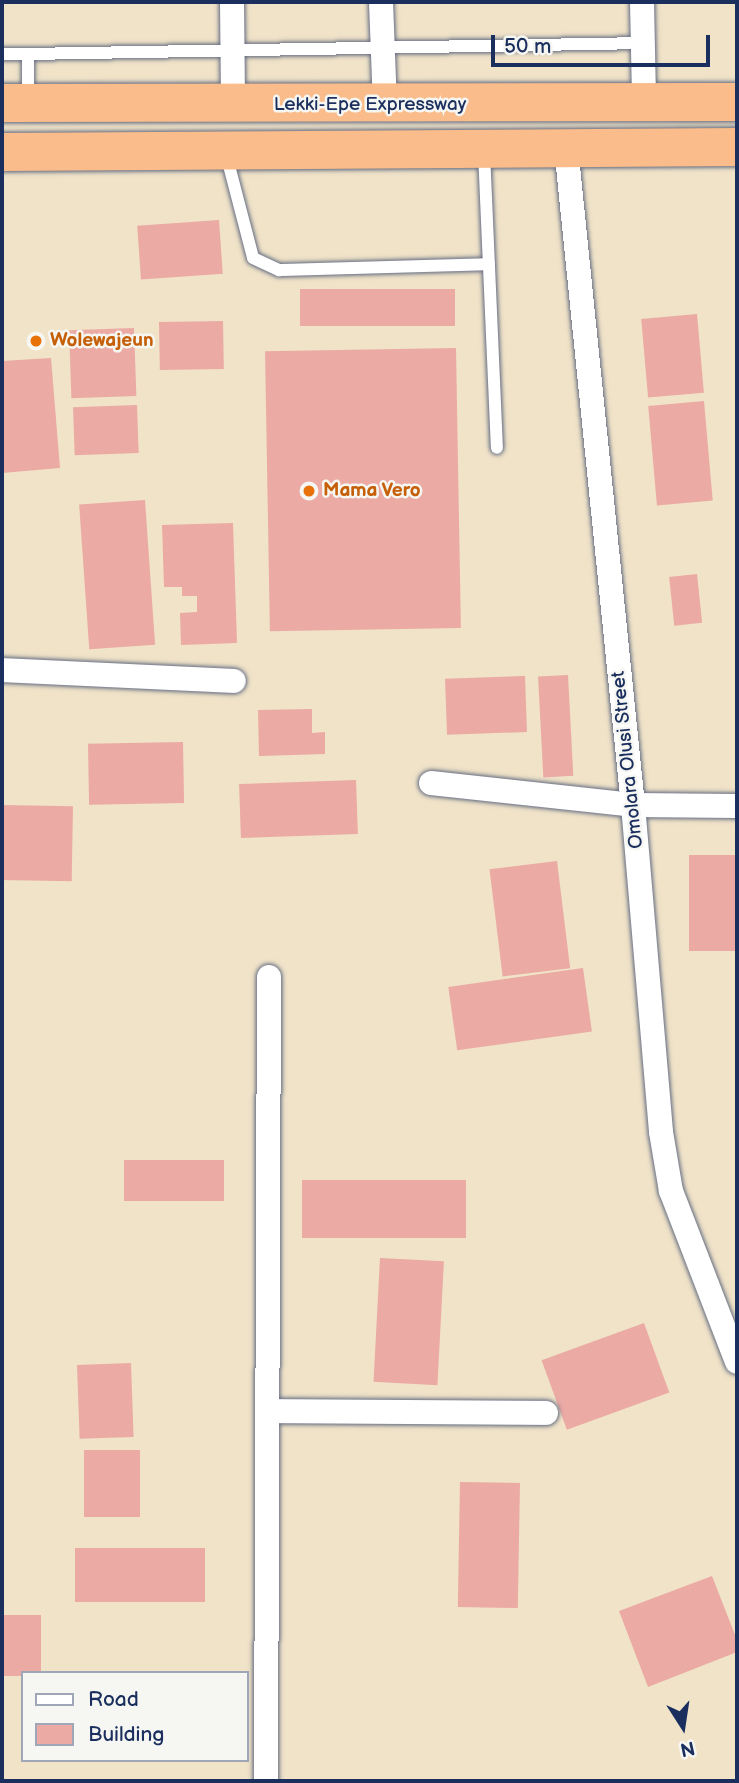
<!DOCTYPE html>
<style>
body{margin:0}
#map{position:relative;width:739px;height:1783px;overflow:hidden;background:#f0e3c8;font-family:"Balsamiq Sans",sans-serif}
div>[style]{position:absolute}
.building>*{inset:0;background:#ebaaa4;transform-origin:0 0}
.roads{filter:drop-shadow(0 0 2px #666e83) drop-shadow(0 0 2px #666e83)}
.lane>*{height:12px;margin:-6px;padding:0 6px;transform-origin:6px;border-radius:6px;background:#fff}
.street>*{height:24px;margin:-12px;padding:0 12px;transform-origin:12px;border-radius:12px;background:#fff}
.highway>*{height:38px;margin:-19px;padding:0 19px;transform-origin:19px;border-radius:19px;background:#f9bc8a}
.dots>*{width:19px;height:19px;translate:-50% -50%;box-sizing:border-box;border:4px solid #f6f6f2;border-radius:50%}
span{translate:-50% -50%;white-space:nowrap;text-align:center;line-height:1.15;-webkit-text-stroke:5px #f6f6f2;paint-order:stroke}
.street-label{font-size:19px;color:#1b2f5e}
.food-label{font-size:19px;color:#c56008;font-weight:700}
.left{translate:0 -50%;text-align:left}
.frame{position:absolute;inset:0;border:4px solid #1b2f5e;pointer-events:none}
.legend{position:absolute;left:21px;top:1671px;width:228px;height:91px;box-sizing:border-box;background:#f6f6f2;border:2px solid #9ea6b7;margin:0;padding:9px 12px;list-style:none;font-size:21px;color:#1b2f5e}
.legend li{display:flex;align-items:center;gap:14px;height:35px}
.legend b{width:35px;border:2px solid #9ea6b7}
.north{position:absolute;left:648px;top:1692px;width:70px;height:70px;-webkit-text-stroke:5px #f6f6f2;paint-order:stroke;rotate:168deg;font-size:19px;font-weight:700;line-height:28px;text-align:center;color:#1b2f5e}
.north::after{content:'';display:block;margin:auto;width:24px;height:32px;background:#1b2f5e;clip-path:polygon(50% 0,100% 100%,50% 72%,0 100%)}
.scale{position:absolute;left:491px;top:35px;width:219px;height:32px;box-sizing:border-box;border:4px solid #1b2f5e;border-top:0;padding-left:9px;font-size:21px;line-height:24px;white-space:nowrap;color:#1b2f5e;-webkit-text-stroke:5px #f6f6f2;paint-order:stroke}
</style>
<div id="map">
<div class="building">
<div style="left:219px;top:220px;width:54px;height:82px;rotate:86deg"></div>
<div style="left:300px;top:289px;width:155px;height:37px"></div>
<div style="left:697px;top:314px;width:79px;height:56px;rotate:85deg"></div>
<div style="left:223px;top:321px;width:48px;height:64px;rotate:89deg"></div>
<div style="left:134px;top:328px;width:68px;height:65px;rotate:88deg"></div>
<div style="left:456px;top:348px;width:280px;height:191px;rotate:89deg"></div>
<div style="clip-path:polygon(51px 358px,60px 468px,2px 473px,2px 361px)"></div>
<div style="left:704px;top:401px;width:100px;height:56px;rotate:85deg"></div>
<div style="left:137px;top:405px;width:48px;height:64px;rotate:88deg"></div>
<div style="left:145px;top:500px;width:145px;height:66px;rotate:86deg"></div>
<div style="clip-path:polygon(233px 523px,237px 643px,181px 645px,180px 613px,197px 612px,197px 596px,182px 596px,182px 587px,164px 587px,162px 525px)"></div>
<div style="left:697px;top:574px;width:49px;height:28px;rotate:84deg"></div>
<div style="left:568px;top:675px;width:101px;height:30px;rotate:87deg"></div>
<div style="left:525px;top:676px;width:56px;height:80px;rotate:88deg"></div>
<div style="clip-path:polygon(312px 709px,312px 733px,325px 732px,325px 754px,259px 756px,258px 710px)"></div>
<div style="left:183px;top:742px;width:61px;height:95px;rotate:89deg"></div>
<div style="left:356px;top:780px;width:54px;height:117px;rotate:88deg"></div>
<div style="left:2px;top:805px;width:71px;height:75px;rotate:1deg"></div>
<div style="left:737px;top:855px;width:96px;height:48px;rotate:90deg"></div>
<div style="left:557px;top:861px;width:108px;height:68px;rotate:83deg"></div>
<div style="left:583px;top:968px;width:64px;height:136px;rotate:82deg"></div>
<div style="left:224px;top:1160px;width:41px;height:100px;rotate:90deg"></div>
<div style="left:302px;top:1180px;width:164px;height:58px"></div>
<div style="left:380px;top:1258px;width:64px;height:124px;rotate:3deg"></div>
<div style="left:644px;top:1323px;width:74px;height:109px;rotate:70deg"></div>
<div style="left:131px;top:1363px;width:74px;height:54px;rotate:88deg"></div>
<div style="left:84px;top:1450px;width:56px;height:67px"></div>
<div style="left:460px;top:1482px;width:60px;height:125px;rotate:1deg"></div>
<div style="left:75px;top:1548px;width:130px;height:54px"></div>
<div style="clip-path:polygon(712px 1576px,737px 1640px,737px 1652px,648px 1687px,619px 1611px)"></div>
<div style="left:2px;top:1615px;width:39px;height:61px"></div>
</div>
<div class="roads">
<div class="lane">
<div style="left:2px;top:54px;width:26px"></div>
<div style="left:28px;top:99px;width:45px;rotate:-90deg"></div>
<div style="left:28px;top:54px;width:615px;rotate:-1.02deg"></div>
<div style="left:484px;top:152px;width:296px;rotate:87.5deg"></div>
<div style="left:226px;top:154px;width:107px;rotate:75.4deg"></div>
<div style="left:253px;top:258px;width:29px;rotate:25deg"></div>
<div style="left:279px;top:270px;width:210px;rotate:-1.6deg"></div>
</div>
<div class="street">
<div style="left:232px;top:2px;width:103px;rotate:89.4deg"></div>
<div style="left:381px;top:2px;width:103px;rotate:87.8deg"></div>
<div style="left:642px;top:2px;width:99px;rotate:88.8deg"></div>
<div style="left:566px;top:147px;width:661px;rotate:84.19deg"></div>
<div style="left:633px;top:805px;width:328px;rotate:85.1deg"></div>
<div style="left:661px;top:1132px;width:60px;rotate:80.4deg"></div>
<div style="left:671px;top:1191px;width:183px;rotate:68.9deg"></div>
<div style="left:2px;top:670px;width:232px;rotate:2.7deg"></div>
<div style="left:431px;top:783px;width:203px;rotate:6.2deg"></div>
<div style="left:633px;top:805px;width:104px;rotate:0.6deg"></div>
<div style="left:267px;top:1411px;width:279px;rotate:0.4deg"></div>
<div style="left:266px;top:1781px;width:804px;rotate:-89.79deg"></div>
</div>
<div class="highway">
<div style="left:2px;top:103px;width:735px;rotate:-0.08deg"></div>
<div style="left:2px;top:152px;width:735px;rotate:-0.39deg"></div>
</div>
</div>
<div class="dots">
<div style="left:36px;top:341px;background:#e8710a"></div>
<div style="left:309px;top:491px;background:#e8710a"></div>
</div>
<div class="street-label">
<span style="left:370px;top:105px">Lekki-Epe Expressway</span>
<span style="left:628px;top:760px;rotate:-96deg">Omolara Olusi Street</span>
</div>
<div class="food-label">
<span class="left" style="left:50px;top:341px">Wolewajeun</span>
<span class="left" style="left:323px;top:491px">Mama Vero</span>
</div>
<div class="frame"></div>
<ul class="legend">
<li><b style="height:9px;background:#fff"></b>Road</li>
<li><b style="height:19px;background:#ebaaa4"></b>Building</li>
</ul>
<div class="north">N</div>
<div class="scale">50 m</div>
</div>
